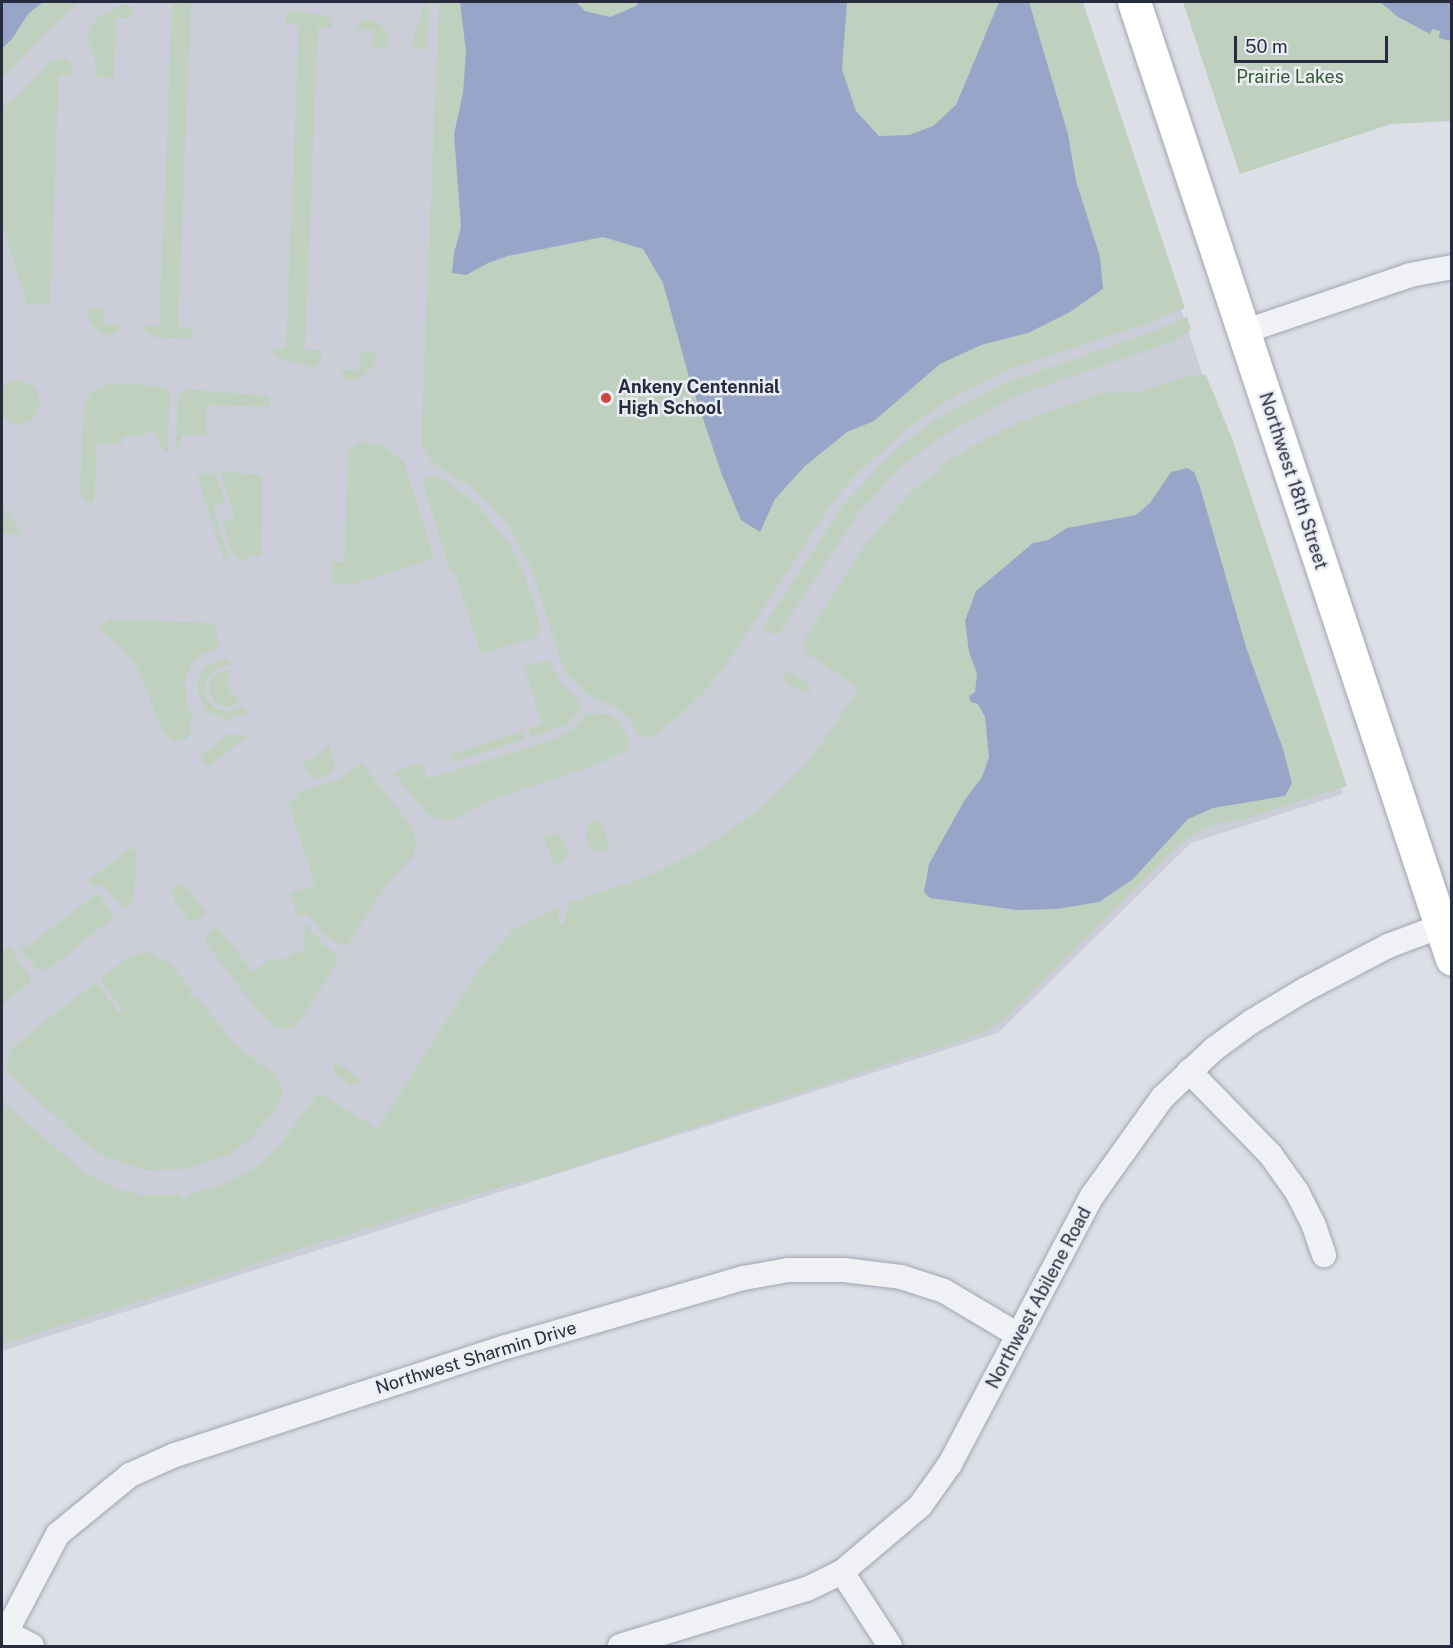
<!DOCTYPE html>
<style>
body{margin:0}
#map{position:relative;width:1453px;height:1648px;overflow:hidden;background:#dddfe7;font-family:"Public Sans",sans-serif}
div>[style]{position:absolute}
.built>*{inset:0;background:#cbced9}
.green>*{inset:0;background:#bfd1be;transform-origin:0 0}
.water>*{inset:0;background:#97a6c8}
.roads{filter:drop-shadow(0 0 2px #a2a5b1) drop-shadow(0 0 2px #a2a5b1)}
.street>*{height:24px;margin:-12px;padding:0 12px;transform-origin:12px;border-radius:12px;background:#f0f1f5}
.secondary>*{height:33px;margin:-16.5px;padding:0 16.5px;transform-origin:16.5px;border-radius:16.5px;background:#fff}
.dots>*{width:16px;height:16px;translate:-50% -50%;box-sizing:border-box;border:3px solid #eceef5;border-radius:50%}
span{translate:-50% -50%;white-space:nowrap;text-align:center;line-height:1.15;-webkit-text-stroke:5px #eceef5;paint-order:stroke}
.park-label{font-size:18px;color:#345a34}
.poi-label{font-size:18px;color:#262b3e;font-weight:700}
.left{translate:0 -50%;text-align:left}
.street-label{font-size:18px;color:#262b3e}
.frame{position:absolute;inset:0;border:3px solid #262b3e;pointer-events:none}
.scale{position:absolute;left:1234px;top:36px;width:154px;height:27px;box-sizing:border-box;border:3px solid #262b3e;border-top:0;padding-left:8px;font-size:18px;line-height:21px;white-space:nowrap;color:#262b3e;-webkit-text-stroke:4px #eceef5;paint-order:stroke}
</style>
<div id="map">
<div class="built">
<div style="clip-path:polygon(2px 2px,1078px 2px,1343px 794px,1191px 843px,998px 1033px,2px 1351px)"></div>
</div>
<div class="green">
<div style="clip-path:polygon(2px 2px,81px 2px,46px 32px,2px 80px)"></div>
<div style="clip-path:polygon(158px 2px,206px 2px,191px 4px,178px 326px,192px 330px,191px 336px,187px 339px,152px 337px,144px 330px,147px 325px,159px 326px,167px 140px,172px 4px)"></div>
<div style="clip-path:polygon(425px 2px,429px 2px,427px 49px,415px 49px,412px 42px)"></div>
<div style="clip-path:polygon(439px 2px,1083px 2px,1185px 308px,1147px 324px,1016px 367px,956px 395px,912px 425px,856px 474px,832px 503px,737px 649px,709px 687px,677px 718px,652px 737px,639px 737px,629px 719px,618px 708px,588px 695px,564px 670px,531px 568px,508px 525px,471px 487px,432px 462px,421px 444px)"></div>
<div style="clip-path:polygon(1183px 2px,1451px 2px,1451px 121px,1391px 124px,1240px 174px)"></div>
<div style="clip-path:polygon(123px 4px,133px 7px,134px 12px,130px 18px,116px 18px,114px 78px,96px 77px,95px 59px,88px 42px,89px 29px,98px 17px)"></div>
<div style="clip-path:polygon(295px 10px,329px 17px,333px 24px,331px 28px,318px 28px,305px 349px,320px 350px,322px 356px,317px 366px,312px 368px,277px 357px,272px 350px,286px 348px,299px 26px,285px 22px,286px 13px)"></div>
<div style="clip-path:polygon(367px 18px,377px 21px,386px 31px,389px 42px,388px 47px,372px 48px,373px 30px,356px 29px,358px 22px)"></div>
<div style="clip-path:polygon(64px 58px,72px 64px,74px 74px,59px 76px,50px 304px,27px 304px,2px 224px,2px 108px,20px 94px,49px 62px)"></div>
<div style="clip-path:polygon(89px 307px,105px 308px,104px 324px,120px 325px,118px 333px,105px 335px,93px 327px,88px 319px)"></div>
<div style="clip-path:polygon(1187px 316px,1191px 330px,1173px 342px,1017px 395px,936px 440px,900px 468px,860px 511px,778px 635px,774px 635px,763px 627px,845px 503px,893px 452px,933px 421px,1001px 384px,1148px 334px)"></div>
<div style="clip-path:polygon(360px 353px,376px 353px,375px 363px,363px 377px,347px 380px,342px 375px,343px 370px,359px 370px)"></div>
<div style="clip-path:polygon(1206px 375px,1233px 441px,1347px 786px,1249px 818px,1216px 824px,1203px 829px,1181px 843px,1007px 1017px,986px 1032px,541px 1178px,507px 1185px,290px 1252px,231px 1273px,2px 1344px,2px 1101px,86px 1174px,121px 1190px,142px 1195px,181px 1195px,182px 1199px,187px 1199px,186px 1195px,225px 1184px,255px 1168px,277px 1148px,316px 1096px,325px 1096px,377px 1129px,482px 965px,512px 931px,557px 907px,560px 908px,558px 923px,563px 924px,570px 902px,649px 876px,703px 849px,761px 808px,802px 768px,825px 739px,859px 688px,807px 654px,803px 646px,804px 640px,865px 545px,909px 494px,935px 472px,938px 474px,941px 472px,938px 468px,965px 450px,1024px 420px,1101px 393px,1139px 392px,1187px 376px)"></div>
<div style="clip-path:polygon(16px 379px,31px 384px,36px 389px,40px 403px,35px 417px,29px 422px,15px 425px,2px 418px,2px 386px)"></div>
<div style="clip-path:polygon(108px 383px,162px 386px,168px 388px,170px 395px,168px 452px,163px 452px,164px 446px,160px 446px,155px 433px,146px 432px,145px 437px,123px 436px,122px 444px,97px 443px,94px 503px,86px 502px,80px 494px,84px 405px,93px 390px)"></div>
<div style="clip-path:polygon(187px 389px,270px 396px,270px 407px,207px 405px,205px 435px,181px 435px,180px 449px,176px 449px,178px 395px)"></div>
<div style="clip-path:polygon(361px 442px,382px 445px,404px 462px,433px 555px,427px 561px,353px 584px,331px 583px,332px 562px,343px 562px,345px 553px,348px 452px)"></div>
<div style="clip-path:polygon(220px 471px,262px 475px,261px 554px,243px 560px,234px 557px,223px 523px,235px 518px)"></div>
<div style="clip-path:polygon(208px 473px,216px 474px,225px 503px,213px 507px,229px 558px,224px 560px,197px 476px)"></div>
<div style="clip-path:polygon(434px 475px,459px 490px,478px 506px,511px 546px,526px 579px,541px 628px,536px 638px,481px 654px,454px 570px,450px 571px,424px 486px,426px 479px)"></div>
<div style="clip-path:polygon(2px 506px,24px 535px,2px 534px)"></div>
<div style="clip-path:polygon(110px 619px,214px 623px,220px 646px,196px 658px,190px 666px,185px 682px,187px 705px,194px 716px,189px 721px,191px 731px,187px 739px,174px 742px,163px 732px,138px 669px,121px 647px,98px 628px)"></div>
<div style="clip-path:polygon(229px 658px,229px 665px,219px 667px,207px 677px,204px 689px,207px 699px,215px 708px,229px 712px,242px 706px,248px 713px,226px 720px,205px 710px,197px 688px,199px 676px,207px 665px)"></div>
<div style="clip-path:polygon(545px 661px,551px 663px,562px 685px,578px 699px,581px 708px,568px 724px,531px 738px,528px 729px,542px 724px,524px 667px)"></div>
<div style="clip-path:polygon(229px 670px,228px 688px,240px 703px,228px 707px,215px 703px,209px 690px,210px 682px,214px 675px)"></div>
<div style="clip-path:polygon(792px 672px,810px 685px,810px 693px,804px 693px,782px 679px,785px 673px)"></div>
<div style="clip-path:polygon(592px 713px,607px 714px,619px 721px,630px 740px,627px 750px,596px 765px,494px 799px,455px 820px,441px 820px,427px 814px,393px 772px,422px 763px,428px 779px,557px 738px,575px 728px,585px 715px)"></div>
<div style="left:522px;top:731px;width:9px;height:76px;rotate:72deg"></div>
<div style="clip-path:polygon(228px 734px,248px 736px,208px 767px,200px 757px)"></div>
<div style="clip-path:polygon(329px 745px,335px 763px,333px 769px,326px 776px,313px 779px,302px 765px)"></div>
<div style="clip-path:polygon(362px 763px,413px 829px,416px 843px,412px 857px,386px 885px,349px 943px,341px 946px,323px 934px,307px 913px,298px 919px,290px 893px,315px 885px,288px 802px,298px 799px,296px 792px,338px 780px)"></div>
<div style="clip-path:polygon(591px 820px,601px 821px,609px 847px,607px 850px,597px 852px,590px 847px,585px 831px)"></div>
<div style="clip-path:polygon(556px 833px,564px 841px,568px 854px,565px 861px,555px 867px,544px 837px)"></div>
<div style="clip-path:polygon(132px 847px,137px 854px,134px 857px,137px 863px,133px 901px,130px 905px,122px 907px,100px 884px,93px 888px,88px 881px)"></div>
<div style="clip-path:polygon(182px 881px,206px 913px,197px 920px,188px 920px,174px 900px,172px 889px)"></div>
<div style="clip-path:polygon(98px 893px,112px 912px,111px 920px,47px 970px,37px 969px,19px 948px,23px 944px,26px 948px)"></div>
<div style="clip-path:polygon(306px 924px,324px 945px,335px 953px,338px 961px,301px 1020px,293px 1027px,282px 1029px,273px 1025px,259px 1012px,210px 949px,205px 937px,216px 926px,253px 972px,273px 957px,278px 963px,297px 950px,299px 953px,306px 947px,303px 935px,306px 931px,303px 927px)"></div>
<div style="clip-path:polygon(9px 946px,31px 979px,29px 983px,2px 1005px,2px 952px)"></div>
<div style="clip-path:polygon(151px 952px,171px 964px,193px 992px,189px 995px,192px 999px,196px 996px,235px 1044px,274px 1074px,282px 1089px,282px 1097px,274px 1111px,247px 1143px,228px 1155px,188px 1169px,145px 1170px,104px 1156px,83px 1141px,9px 1074px,6px 1068px,9px 1053px,14px 1046px,96px 982px,119px 1013px,122px 1010px,100px 979px,130px 956px)"></div>
<div style="clip-path:polygon(337px 1063px,361px 1079px,361px 1084px,350px 1085px,334px 1074px,333px 1067px)"></div>
</div>
<div class="water">
<div style="clip-path:polygon(2px 2px,43px 2px,28px 14px,12px 39px,2px 48px)"></div>
<div style="clip-path:polygon(460px 2px,576px 2px,585px 11px,610px 17px,636px 6px,639px 2px,847px 2px,842px 69px,856px 111px,879px 136px,909px 135px,933px 126px,956px 105px,999px 2px,1029px 2px,1068px 134px,1076px 181px,1100px 257px,1103px 289px,1070px 312px,1028px 333px,981px 345px,940px 364px,874px 421px,847px 432px,804px 467px,775px 499px,760px 532px,741px 520px,722px 475px,689px 377px,663px 283px,643px 249px,603px 237px,508px 256px,488px 263px,466px 275px,452px 273px,454px 253px,461px 227px,454px 134px,463px 93px,466px 52px)"></div>
<div style="clip-path:polygon(1380px 2px,1451px 2px,1451px 41px,1439px 38px,1440px 31px,1432px 29px,1430px 34px,1398px 17px)"></div>
<div style="clip-path:polygon(1187px 468px,1194px 472px,1200px 487px,1246px 647px,1283px 749px,1292px 783px,1285px 796px,1213px 808px,1188px 819px,1132px 880px,1099px 902px,1057px 909px,1017px 910px,930px 898px,924px 892px,929px 864px,964px 801px,982px 777px,989px 757px,985px 717px,978px 704px,971px 702px,969px 696px,975px 692px,977px 674px,969px 652px,965px 621px,976px 591px,1033px 543px,1048px 540px,1067px 528px,1136px 515px,1150px 503px,1171px 472px)"></div>
</div>
<div class="roads">
<div class="street">
<div style="left:1243px;top:332px;width:176px;rotate:-18.8deg"></div>
<div style="left:1410px;top:275px;width:43px;rotate:-10.8deg"></div>
<div style="left:1189px;top:1071px;width:116px;rotate:45.7deg"></div>
<div style="left:1270px;top:1154px;width:47px;rotate:54.6deg"></div>
<div style="left:1297px;top:1192px;width:38px;rotate:63deg"></div>
<div style="left:1314px;top:1226px;width:31px;rotate:71deg"></div>
<div style="left:842px;top:1572px;width:88px;rotate:57deg"></div>
<div style="left:2px;top:1630px;width:34px;rotate:28deg"></div>
<div style="left:2px;top:1640px;width:120px;rotate:-62.2deg"></div>
<div style="left:58px;top:1534px;width:93px;rotate:-39.3deg"></div>
<div style="left:130px;top:1475px;width:49px;rotate:-24deg"></div>
<div style="left:175px;top:1455px;width:348px;rotate:-18.1deg"></div>
<div style="left:506px;top:1347px;width:248px;rotate:-16.2deg"></div>
<div style="left:744px;top:1278px;width:45px;rotate:-10.3deg"></div>
<div style="left:788px;top:1270px;width:56px"></div>
<div style="left:844px;top:1270px;width:57px;rotate:7deg"></div>
<div style="left:901px;top:1277px;width:45px;rotate:18deg"></div>
<div style="left:944px;top:1291px;width:86px;rotate:30.7deg"></div>
<div style="left:620px;top:1646px;width:195px;rotate:-17deg"></div>
<div style="left:807px;top:1589px;width:39px;rotate:-26deg"></div>
<div style="left:842px;top:1572px;width:102px;rotate:-40.2deg"></div>
<div style="left:920px;top:1506px;width:52px;rotate:-54.5deg"></div>
<div style="left:950px;top:1464px;width:303px;rotate:-62.1deg"></div>
<div style="left:1092px;top:1196px;width:122px;rotate:-54.4deg"></div>
<div style="left:1163px;top:1097px;width:70px;rotate:-43.3deg"></div>
<div style="left:1214px;top:1049px;width:46px;rotate:-36.1deg"></div>
<div style="left:1251px;top:1022px;width:64px;rotate:-31deg"></div>
<div style="left:1306px;top:989px;width:93px;rotate:-27.7deg"></div>
<div style="left:1388px;top:946px;width:68px;rotate:-20.6deg"></div>
</div>
<div class="secondary">
<div style="left:1134px;top:2px;width:1008px;rotate:71.62deg"></div>
</div>
</div>
<div class="dots">
<div style="left:606px;top:398px;background:#cf453f"></div>
</div>
<div class="park-label">
<span style="left:1290px;top:77px">Prairie Lakes</span>
</div>
<div class="poi-label">
<span class="left" style="left:618px;top:398px">Ankeny Centennial<br>High School</span>
</div>
<div class="street-label">
<span style="left:1293px;top:481px;rotate:72deg">Northwest 18th Street</span>
<span style="left:1039px;top:1298px;rotate:-62deg">Northwest Abilene Road</span>
<span style="left:476px;top:1358px;rotate:-17deg">Northwest Sharmin Drive</span>
</div>
<div class="frame"></div>
<div class="scale">50 m</div>
</div>
